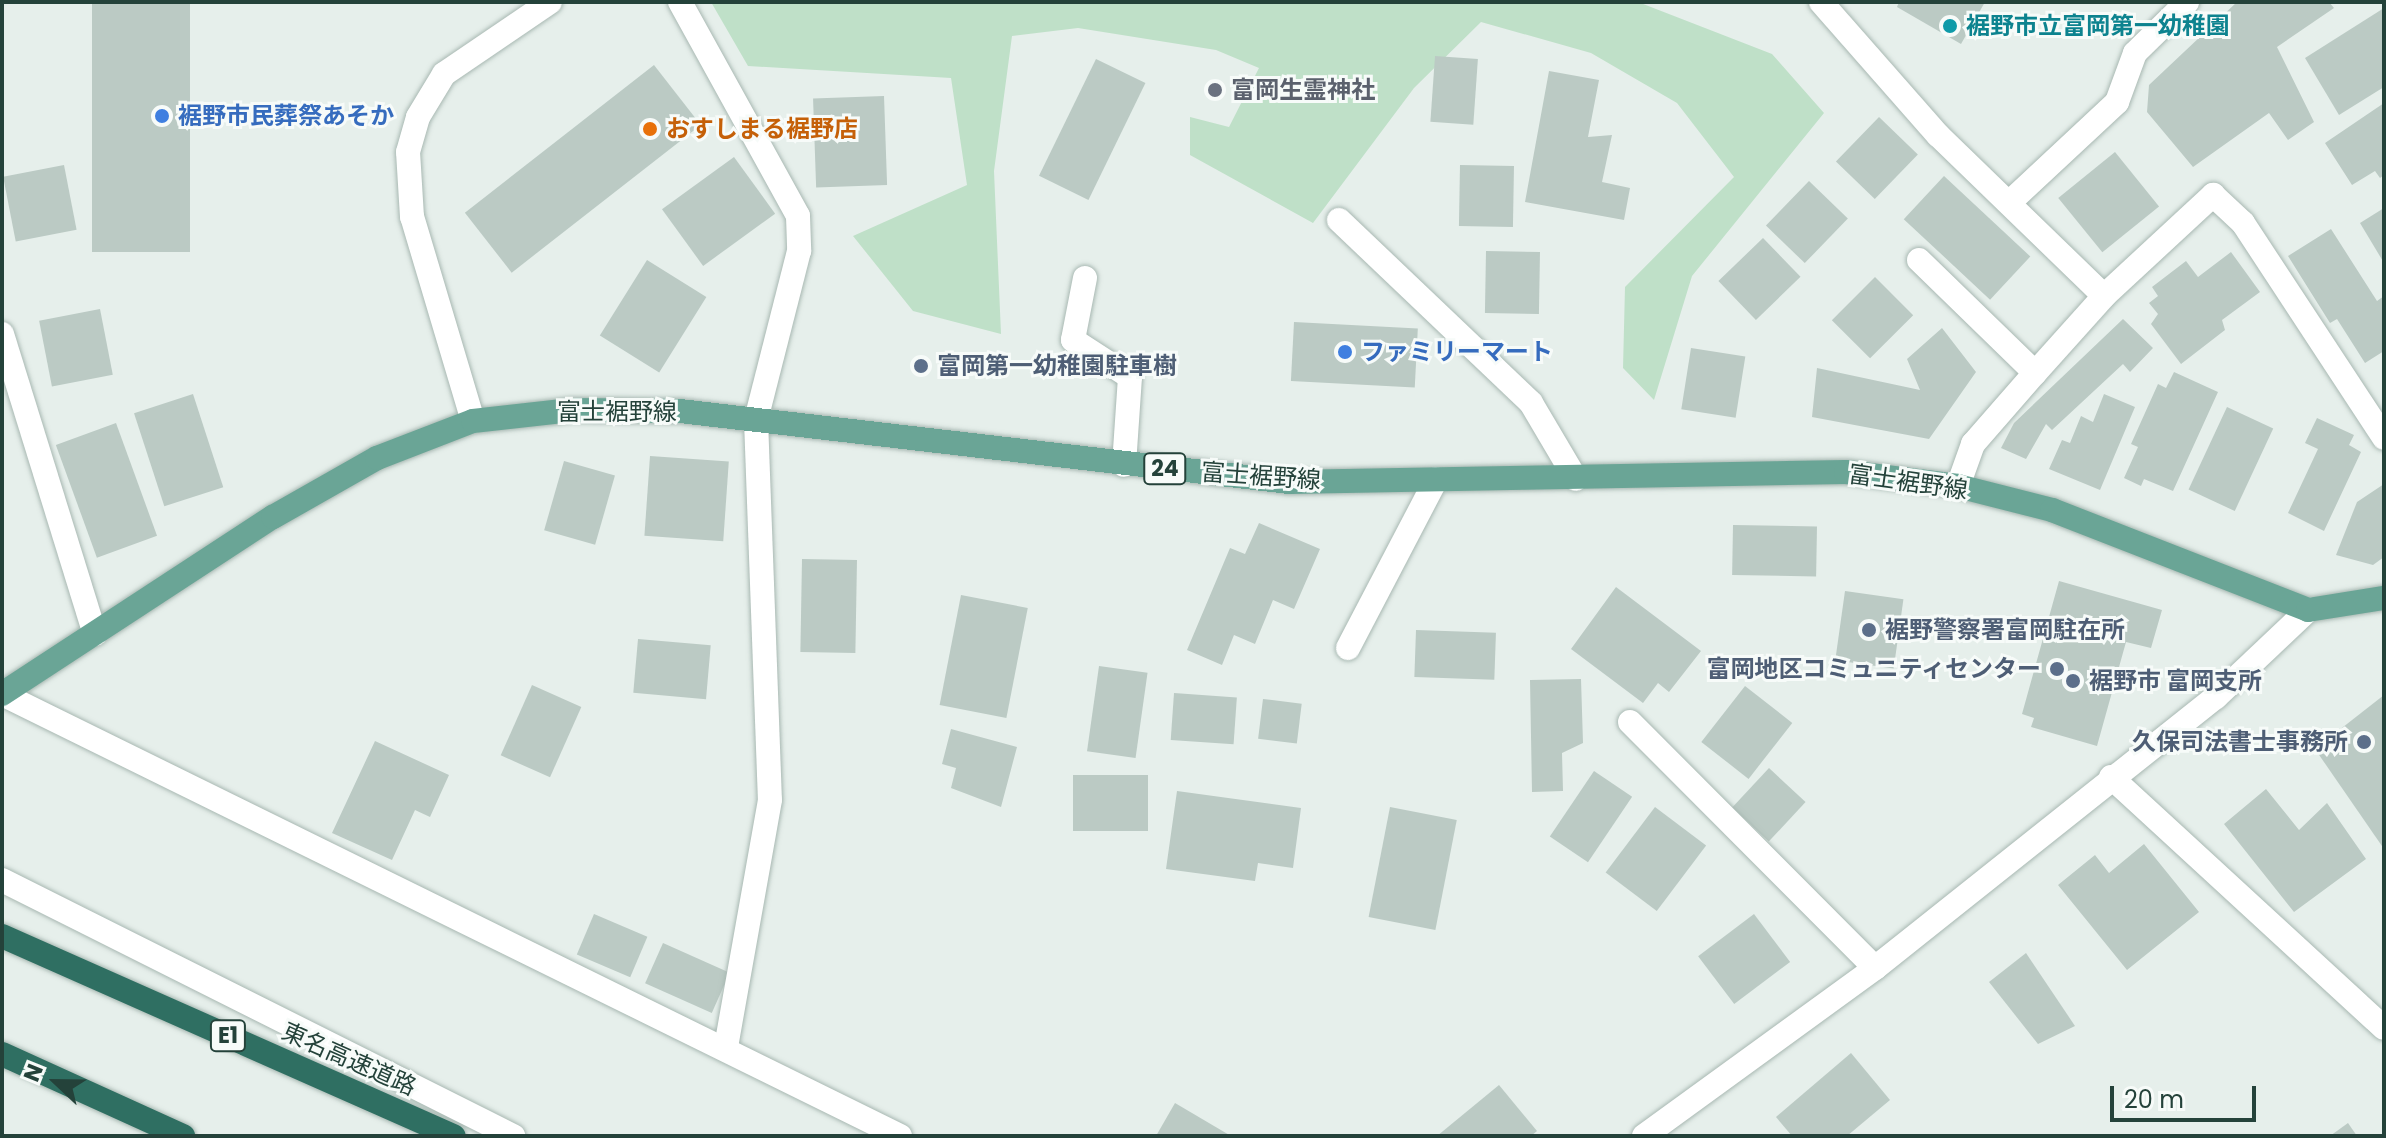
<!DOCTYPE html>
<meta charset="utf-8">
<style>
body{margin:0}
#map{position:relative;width:2386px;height:1138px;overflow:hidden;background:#e6efeb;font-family:Poppins,"Noto Sans JP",sans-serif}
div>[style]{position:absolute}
.green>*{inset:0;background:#bfe0c8}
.building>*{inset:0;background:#bbcac4;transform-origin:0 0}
.roads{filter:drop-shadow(0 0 2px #a8b8b2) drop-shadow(0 0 2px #a8b8b2)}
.minor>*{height:24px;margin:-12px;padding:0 12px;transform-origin:12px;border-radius:12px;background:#fff}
.major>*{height:24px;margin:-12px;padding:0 12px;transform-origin:12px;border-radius:12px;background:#6aa596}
.highway>*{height:24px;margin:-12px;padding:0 12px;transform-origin:12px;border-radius:12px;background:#2f6f62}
.dots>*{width:22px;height:22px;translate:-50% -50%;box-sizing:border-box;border:4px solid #f7fbf9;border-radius:50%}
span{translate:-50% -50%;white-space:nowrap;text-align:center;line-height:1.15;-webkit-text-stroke:6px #f7fbf9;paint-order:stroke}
.shield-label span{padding:2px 6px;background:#f7fbf9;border:2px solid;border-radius:6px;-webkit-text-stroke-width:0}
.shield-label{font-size:22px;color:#24423a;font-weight:700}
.culture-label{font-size:24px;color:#0d838f;font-weight:700}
.left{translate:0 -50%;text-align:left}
.worship-label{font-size:24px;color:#5b616d;font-weight:700}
.shop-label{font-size:24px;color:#366cbe;font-weight:700}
.food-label{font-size:24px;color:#c56008;font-weight:700}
.service-label{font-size:24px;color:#4e5e75;font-weight:700}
.right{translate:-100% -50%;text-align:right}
.street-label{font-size:24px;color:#24423a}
.frame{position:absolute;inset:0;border:4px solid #24423a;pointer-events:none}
.north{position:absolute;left:16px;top:1042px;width:80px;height:80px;-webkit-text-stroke:6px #f7fbf9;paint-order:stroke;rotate:292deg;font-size:22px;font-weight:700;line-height:32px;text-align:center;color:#24423a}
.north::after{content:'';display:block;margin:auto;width:28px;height:36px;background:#24423a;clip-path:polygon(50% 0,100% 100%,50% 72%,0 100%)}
.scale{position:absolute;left:2110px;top:1086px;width:146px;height:36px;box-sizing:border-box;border:4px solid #24423a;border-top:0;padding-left:10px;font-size:24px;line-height:28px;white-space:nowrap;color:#24423a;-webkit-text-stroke:6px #f7fbf9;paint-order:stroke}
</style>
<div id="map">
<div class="green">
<div style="clip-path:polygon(711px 2px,1638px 2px,1772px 54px,1824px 113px,1692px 276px,1654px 400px,1623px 368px,1625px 287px,1734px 177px,1677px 103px,1591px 53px,1481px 22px,1414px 88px,1313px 223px,1190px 155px,1190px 117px,1229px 127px,1259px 68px,1216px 50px,1078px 28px,1012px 36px,994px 171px,1001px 334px,913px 311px,853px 236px,967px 185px,951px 78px,748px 66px)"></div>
</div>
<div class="building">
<div style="left:92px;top:2px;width:98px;height:250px"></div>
<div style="clip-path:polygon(1899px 2px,1985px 2px,1961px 44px,1897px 7px)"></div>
<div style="clip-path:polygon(2237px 2px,2329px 2px,2334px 8px,2277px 47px,2314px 122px,2288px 140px,2269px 113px,2193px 167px,2147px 112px,2149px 85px)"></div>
<div style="clip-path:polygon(2384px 8px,2384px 87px,2339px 115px,2305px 58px)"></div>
<div style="left:1435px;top:56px;width:43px;height:66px;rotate:4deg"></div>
<div style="left:1096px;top:59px;width:55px;height:130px;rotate:26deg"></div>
<div style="left:654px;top:65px;width:76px;height:240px;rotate:52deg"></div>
<div style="clip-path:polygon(1549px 71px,1599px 80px,1588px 137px,1612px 135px,1602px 182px,1630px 188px,1624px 220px,1525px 202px)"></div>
<div style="left:884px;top:96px;width:89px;height:71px;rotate:88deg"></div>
<div style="clip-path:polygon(2384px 103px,2384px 175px,2380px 178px,2375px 171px,2352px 185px,2325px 143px)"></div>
<div style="left:1879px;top:117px;width:54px;height:62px;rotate:44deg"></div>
<div style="left:2115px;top:152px;width:70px;height:73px;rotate:51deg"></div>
<div style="left:734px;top:157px;width:70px;height:89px;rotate:54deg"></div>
<div style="left:64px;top:165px;width:66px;height:62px;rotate:79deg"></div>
<div style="left:1460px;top:165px;width:54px;height:61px;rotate:1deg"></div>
<div style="left:1944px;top:176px;width:118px;height:59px;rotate:43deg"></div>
<div style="left:1809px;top:181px;width:54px;height:62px;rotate:44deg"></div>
<div style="clip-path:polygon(2384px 208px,2384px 263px,2360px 223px)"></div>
<div style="clip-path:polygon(2331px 229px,2377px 301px,2384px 296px,2384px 351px,2365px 363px,2337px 319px,2330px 323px,2288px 256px)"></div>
<div style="left:1763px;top:238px;width:54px;height:62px;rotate:46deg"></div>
<div style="left:1486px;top:251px;width:54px;height:62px;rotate:1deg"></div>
<div style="clip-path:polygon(2231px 252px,2260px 292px,2222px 320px,2225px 330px,2181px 364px,2151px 324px,2158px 314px,2149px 303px,2158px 296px,2152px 287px,2186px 261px,2198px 277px)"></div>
<div style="left:647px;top:260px;width:70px;height:89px;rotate:32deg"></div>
<div style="left:1875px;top:277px;width:54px;height:61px;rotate:45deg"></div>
<div style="left:100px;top:309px;width:67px;height:62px;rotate:79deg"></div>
<div style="clip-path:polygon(2123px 319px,2153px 348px,2130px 372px,2123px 364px,2052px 430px,2046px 424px,2026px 459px,2001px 448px,2014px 423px)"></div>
<div style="left:1294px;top:322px;width:124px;height:59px;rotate:3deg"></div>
<div style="clip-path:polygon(1942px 328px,1976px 372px,1929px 439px,1812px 417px,1817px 368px,1920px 390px,1907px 359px)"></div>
<div style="left:1691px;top:348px;width:55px;height:62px;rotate:9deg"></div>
<div style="clip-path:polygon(2174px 372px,2218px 392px,2173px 491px,2144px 479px,2141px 486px,2124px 478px,2138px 447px,2131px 444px,2158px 384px,2166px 388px)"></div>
<div style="left:193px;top:394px;width:98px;height:62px;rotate:72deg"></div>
<div style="clip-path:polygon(2104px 394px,2135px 407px,2100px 490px,2049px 469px,2062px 440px,2070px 443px,2081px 416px,2093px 422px)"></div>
<div style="left:2227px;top:407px;width:51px;height:91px;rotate:25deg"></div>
<div style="clip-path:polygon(2317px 418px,2354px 435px,2349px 445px,2361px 452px,2324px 531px,2288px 513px,2318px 449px,2305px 443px)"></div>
<div style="left:116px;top:423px;width:120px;height:64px;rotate:70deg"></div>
<div style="left:650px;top:456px;width:79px;height:80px;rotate:4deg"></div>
<div style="left:564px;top:461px;width:53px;height:72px;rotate:16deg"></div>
<div style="clip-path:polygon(2384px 484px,2384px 557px,2373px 565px,2336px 555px,2357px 502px)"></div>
<div style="clip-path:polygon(1259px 523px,1320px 549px,1294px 609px,1273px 600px,1255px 644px,1234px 635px,1222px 665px,1187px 650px,1230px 548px,1245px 554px)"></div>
<div style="left:1733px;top:525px;width:84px;height:50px;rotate:1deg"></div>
<div style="left:802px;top:559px;width:55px;height:93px;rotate:1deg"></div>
<div style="clip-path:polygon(2059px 581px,2162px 610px,2151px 648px,2126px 642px,2097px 746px,2031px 727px,2034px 718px,2022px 714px)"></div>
<div style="clip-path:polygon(1616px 587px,1701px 651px,1669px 692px,1658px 683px,1643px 703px,1571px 649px)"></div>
<div style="left:1845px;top:591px;width:59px;height:70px;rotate:8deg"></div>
<div style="left:961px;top:595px;width:68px;height:112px;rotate:11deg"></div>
<div style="left:1416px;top:630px;width:80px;height:47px;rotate:2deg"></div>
<div style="left:638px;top:639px;width:73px;height:54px;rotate:5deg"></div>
<div style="left:1099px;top:666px;width:49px;height:86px;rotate:8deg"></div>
<div style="clip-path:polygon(1581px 679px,1583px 743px,1562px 753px,1563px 791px,1532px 792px,1530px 680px)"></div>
<div style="left:532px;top:685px;width:54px;height:77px;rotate:24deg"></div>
<div style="left:1745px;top:686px;width:60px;height:71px;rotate:38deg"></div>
<div style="left:1174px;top:693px;width:63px;height:47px;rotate:4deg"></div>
<div style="clip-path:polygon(2384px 695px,2384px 849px,2315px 749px)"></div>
<div style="left:1263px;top:699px;width:39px;height:40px;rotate:7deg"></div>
<div style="clip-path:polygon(951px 729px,1017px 747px,1001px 807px,951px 788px,956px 768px,942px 764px)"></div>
<div style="clip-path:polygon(375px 741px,449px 775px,430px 817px,415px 810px,392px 860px,332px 833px)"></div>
<div style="left:1769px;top:768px;width:50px;height:54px;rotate:43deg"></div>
<div style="left:1594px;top:771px;width:46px;height:79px;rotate:34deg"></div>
<div style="left:1073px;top:775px;width:75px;height:56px"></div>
<div style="clip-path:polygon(2266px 789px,2299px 830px,2327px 803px,2366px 859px,2294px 912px,2224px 824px)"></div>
<div style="clip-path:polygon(1177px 791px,1301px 808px,1293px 868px,1258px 863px,1255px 881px,1166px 869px)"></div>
<div style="left:1390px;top:807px;width:68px;height:112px;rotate:11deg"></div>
<div style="left:1655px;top:807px;width:64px;height:82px;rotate:37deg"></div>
<div style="clip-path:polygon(2144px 844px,2199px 912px,2127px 970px,2058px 885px,2095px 855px,2109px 873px)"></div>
<div style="left:594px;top:914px;width:58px;height:44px;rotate:23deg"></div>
<div style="left:1754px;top:914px;width:60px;height:70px;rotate:53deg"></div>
<div style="left:663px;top:943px;width:73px;height:44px;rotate:24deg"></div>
<div style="clip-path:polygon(2026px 953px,2075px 1026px,2038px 1044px,1989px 982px)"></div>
<div style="clip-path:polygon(1851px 1053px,1890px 1100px,1847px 1136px,1792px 1136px,1776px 1117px)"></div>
<div style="clip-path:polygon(1499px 1085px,1537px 1131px,1531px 1136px,1437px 1136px)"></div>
<div style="clip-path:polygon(1175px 1103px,1231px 1136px,1156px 1136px)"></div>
<div style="clip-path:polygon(2348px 1123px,2357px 1136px,2330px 1136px)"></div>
</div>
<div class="roads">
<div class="minor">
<div style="left:680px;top:2px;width:244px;rotate:61.1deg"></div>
<div style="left:798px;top:216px;width:35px;rotate:88deg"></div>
<div style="left:799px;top:251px;width:174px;rotate:104.3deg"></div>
<div style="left:756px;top:420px;width:380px;rotate:87.9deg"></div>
<div style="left:770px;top:800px;width:251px;rotate:100.1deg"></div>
<div style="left:1821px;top:2px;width:177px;rotate:48.7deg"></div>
<div style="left:1938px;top:135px;width:231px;rotate:44.1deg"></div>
<div style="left:2011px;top:201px;width:145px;rotate:-43deg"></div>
<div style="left:2117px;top:102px;width:52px;rotate:-69.8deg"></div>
<div style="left:2135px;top:53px;width:73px;rotate:-44.4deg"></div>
<div style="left:1339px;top:220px;width:265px;rotate:43.6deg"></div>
<div style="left:1531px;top:403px;width:88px;rotate:59.4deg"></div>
<div style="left:1919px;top:260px;width:162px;rotate:44.2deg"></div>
<div style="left:1085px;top:278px;width:63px;rotate:101deg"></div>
<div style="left:1073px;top:340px;width:68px;rotate:33deg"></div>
<div style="left:1130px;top:377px;width:88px;rotate:93.9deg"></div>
<div style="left:2px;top:334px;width:314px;rotate:72.8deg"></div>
<div style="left:473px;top:421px;width:213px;rotate:-106.6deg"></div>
<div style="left:412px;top:217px;width:65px;rotate:-93.5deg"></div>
<div style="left:408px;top:152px;width:36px;rotate:-74deg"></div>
<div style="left:418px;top:117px;width:50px;rotate:-58.8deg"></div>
<div style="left:444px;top:74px;width:128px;rotate:-34.2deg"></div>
<div style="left:1958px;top:486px;width:45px;rotate:-70.3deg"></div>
<div style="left:1973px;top:444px;width:94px;rotate:-48.9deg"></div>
<div style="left:2035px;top:373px;width:103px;rotate:-48.1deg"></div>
<div style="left:2104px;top:296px;width:149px;rotate:-42.8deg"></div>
<div style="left:2213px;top:195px;width:41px;rotate:43deg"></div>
<div style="left:2243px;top:223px;width:257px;rotate:56.7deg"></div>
<div style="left:1348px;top:648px;width:190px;rotate:-62.4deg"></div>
<div style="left:2px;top:694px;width:1001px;rotate:26.21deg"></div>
<div style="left:1630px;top:722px;width:347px;rotate:45.1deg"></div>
<div style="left:2111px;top:777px;width:371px;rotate:42.6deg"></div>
<div style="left:2px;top:880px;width:572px;rotate:26.61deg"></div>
<div style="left:1644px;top:1136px;width:286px;rotate:-36deg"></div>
<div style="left:1875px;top:968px;width:436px;rotate:-38.5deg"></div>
<div style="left:2216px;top:697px;width:127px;rotate:-43.4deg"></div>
</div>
<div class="major">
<div style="left:2px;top:694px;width:324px;rotate:-33.2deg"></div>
<div style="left:273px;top:517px;width:120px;rotate:-29.6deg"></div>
<div style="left:377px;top:458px;width:103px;rotate:-21.1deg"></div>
<div style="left:473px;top:421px;width:99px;rotate:-6.4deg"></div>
<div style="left:571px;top:410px;width:109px;rotate:0.5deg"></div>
<div style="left:680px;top:411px;width:613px;rotate:6.65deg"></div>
<div style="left:1289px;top:482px;width:557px;rotate:-1.03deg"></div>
<div style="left:1846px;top:472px;width:113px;rotate:7.1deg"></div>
<div style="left:1958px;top:486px;width:97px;rotate:14.3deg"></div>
<div style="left:2052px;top:510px;width:275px;rotate:21.3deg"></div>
<div style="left:2308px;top:610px;width:77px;rotate:-9deg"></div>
</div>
<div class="highway">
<div style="left:2px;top:936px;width:494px;rotate:23.9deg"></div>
<div style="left:2px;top:1054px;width:199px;rotate:24.4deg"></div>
</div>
</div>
<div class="dots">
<div style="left:1950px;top:26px;background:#0f9aa8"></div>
<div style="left:1215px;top:90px;background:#6b7280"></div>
<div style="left:162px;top:116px;background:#3f7fe0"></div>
<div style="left:650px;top:129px;background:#e8710a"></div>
<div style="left:1345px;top:352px;background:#3f7fe0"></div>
<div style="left:921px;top:366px;background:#5c6f8a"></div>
<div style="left:1869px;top:630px;background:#5c6f8a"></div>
<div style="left:2057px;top:669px;background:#5c6f8a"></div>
<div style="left:2073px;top:681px;background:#5c6f8a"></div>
<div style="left:2364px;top:742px;background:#5c6f8a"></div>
</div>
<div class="shield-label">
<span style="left:1165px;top:469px">24</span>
<span style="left:228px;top:1036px">E1</span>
</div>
<div class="culture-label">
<span class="left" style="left:1966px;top:26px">裾野市立富岡第一幼稚園</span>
</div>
<div class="worship-label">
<span class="left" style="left:1231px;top:90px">富岡生霊神社</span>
</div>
<div class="shop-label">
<span class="left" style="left:178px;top:116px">裾野市民葬祭あそか</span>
<span class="left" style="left:1361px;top:352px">ファミリーマート</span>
</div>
<div class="food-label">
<span class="left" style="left:666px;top:129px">おすしまる裾野店</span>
</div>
<div class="service-label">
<span class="left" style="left:937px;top:366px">富岡第一幼稚園駐車樹</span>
<span class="left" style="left:1885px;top:630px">裾野警察署富岡駐在所</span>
<span class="right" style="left:2041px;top:669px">富岡地区コミュニティセンター</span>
<span class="left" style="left:2089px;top:681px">裾野市 富岡支所</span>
<span class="right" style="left:2348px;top:742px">久保司法書士事務所</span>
</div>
<div class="street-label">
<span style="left:617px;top:412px">富士裾野線</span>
<span style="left:1261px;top:476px;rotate:4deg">富士裾野線</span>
<span style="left:1908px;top:482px;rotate:8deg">富士裾野線</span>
<span style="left:349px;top:1059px;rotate:24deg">東名高速道路</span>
</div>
<div class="frame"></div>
<div class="north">N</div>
<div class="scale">20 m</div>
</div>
